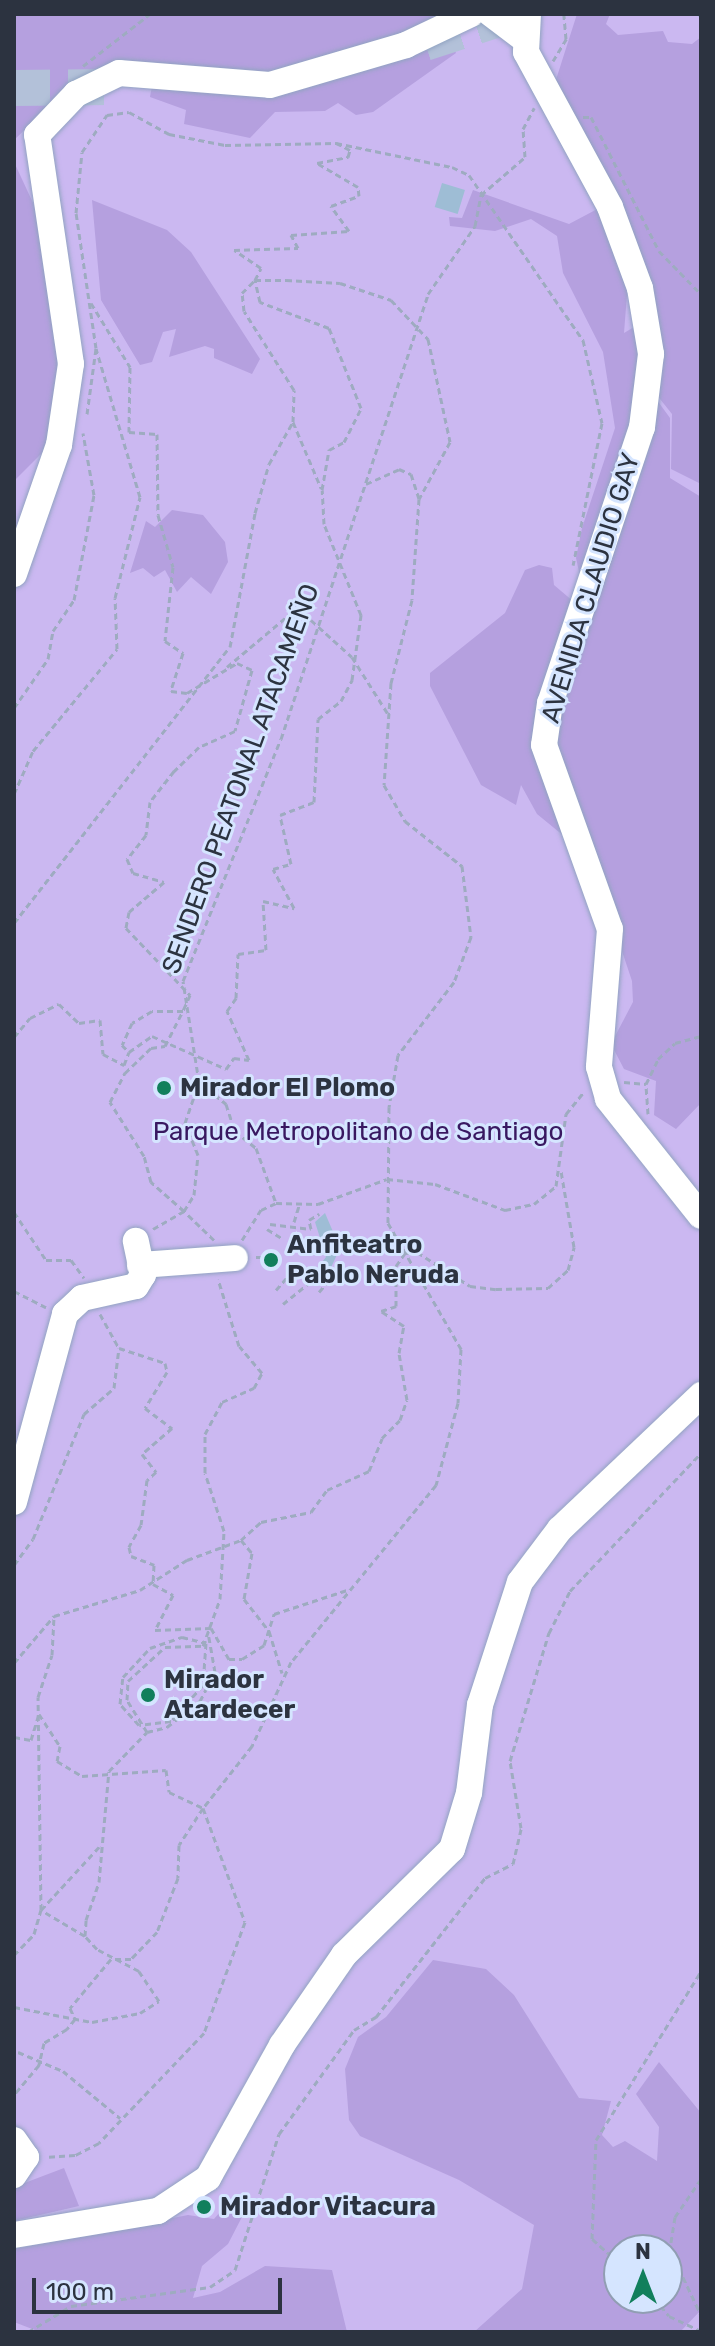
<!DOCTYPE html>
<meta charset="utf-8">
<style>
body{margin:0}
#map{position:relative;width:715px;height:2346px;overflow:hidden;background:#d5e5ff;font-family:Rubik,sans-serif}
div>[style]{position:absolute}
.green>*{inset:0;background:#cbb8f1}
.forest>*{inset:0;background:#b5a0df}
.stream>*{height:5px;margin:-2.5px;padding:0 2.5px;transform-origin:2.5px;border-radius:2.5px;background:#53a7c4}
.building>*{inset:0;background:#9ebdd5;transform-origin:0 0}
.highway-tunnel>*{height:36px;margin-top:-18px;transform-origin:0;background:repeating-linear-gradient(90deg,#b3c1d9 0 36px,transparent 0 54px)}
.path>*{height:3px;margin-top:-1.5px;transform-origin:0;background:repeating-linear-gradient(90deg,#9eabc0 0 6px,transparent 0 10px)}
.roads{filter:drop-shadow(0 0 2px #91a3c1) drop-shadow(0 0 2px #91a3c1)}
.minor>*{height:26px;margin:-13px;padding:0 13px;transform-origin:13px;border-radius:13px;background:#fff}
.dots>*{width:22px;height:22px;translate:-50% -50%;box-sizing:border-box;border:4px solid #d5e5ff;border-radius:50%}
span{translate:-50% -50%;white-space:nowrap;text-align:center;line-height:1.15;-webkit-text-stroke:6px #d5e5ff;paint-order:stroke}
.street-label{font-size:26px;color:#2c3340}
.poi-label{font-size:26px;color:#2c3340;font-weight:700}
.left{translate:0 -50%;text-align:left}
.park-label{font-size:26px;color:#391861}
.frame{position:absolute;inset:0;border:16px solid #2c3340;pointer-events:none}
.north{position:absolute;left:603px;top:2234px;width:80px;height:80px;box-sizing:border-box;background:#d5e5ff;border:2px solid #919eb3;border-radius:50%;rotate:0deg;font-size:22px;font-weight:700;line-height:32px;text-align:center;color:#2c3340}
.north::after{content:'';display:block;margin:auto;width:28px;height:36px;background:#117f5c;clip-path:polygon(50% 0,100% 100%,50% 72%,0 100%)}
.scale{position:absolute;left:32px;top:2278px;width:250px;height:36px;box-sizing:border-box;border:4px solid #2c3340;border-top:0;padding-left:10px;font-size:24px;line-height:28px;white-space:nowrap;color:#2c3340;-webkit-text-stroke:6px #d5e5ff;paint-order:stroke}
</style>
<div id="map">
<div class="green">
<div style="clip-path:polygon(evenodd,14px 14px,701px 14px,701px 2332px,14px 2332px,14px 14px,619px 2250px,667px 2250px,667px 2298px,619px 2298px,619px 2250px)"></div>
</div>
<div class="forest">
<div style="clip-path:polygon(14px 14px,439px 14px,456px 53px,373px 112px,356px 115px,338px 103px,325px 111px,275px 112px,250px 138px,184px 124px,186px 110px,150px 97px,153px 80px,58px 98px,14px 140px)"></div>
<div style="clip-path:polygon(577px 14px,610px 14px,606px 24px,618px 35px,663px 31px,668px 42px,692px 44px,701px 37px,701px 484px,671px 469px,672px 414px,656px 394px,655px 351px,553px 89px)"></div>
<div style="clip-path:polygon(14px 162px,40px 218px,66px 356px,56px 422px,43px 452px,14px 481px)"></div>
<div style="clip-path:polygon(473px 190px,569px 224px,603px 206px,628px 282px,624px 333px,634px 327px,644px 389px,583px 590px,576px 558px,582px 528px,615px 428px,603px 352px,563px 273px,557px 236px,531px 219px,495px 231px,450px 226px,449px 217px,462px 218px)"></div>
<div style="clip-path:polygon(92px 200px,167px 230px,191px 252px,260px 359px,252px 374px,214px 358px,214px 349px,205px 346px,169px 357px,176px 329px,163px 332px,152px 362px,140px 365px,101px 300px)"></div>
<div style="clip-path:polygon(654px 396px,670px 418px,670px 478px,701px 497px,701px 1103px,676px 1129px,654px 1115px,656px 1081px,624px 1069px,611px 1044px,633px 1002px,632px 981px,553px 745px,556px 705px)"></div>
<div style="clip-path:polygon(172px 510px,203px 515px,225px 542px,228px 562px,211px 594px,191px 577px,177px 592px,165px 570px,154px 577px,143px 568px,130px 573px,146px 521px,155px 527px)"></div>
<div style="clip-path:polygon(539px 565px,552px 568px,554px 585px,574px 602px,545px 695px,570px 841px,537px 814px,521px 785px,516px 805px,481px 785px,430px 686px,430px 673px,505px 613px,525px 570px)"></div>
<div style="clip-path:polygon(evenodd,433px 1960px,486px 1969px,514px 1995px,579px 2098px,611px 2101px,602px 2135px,613px 2147px,625px 2141px,657px 2161px,659px 2127px,636px 2094px,659px 2062px,701px 2113px,701px 2310px,680px 2332px,474px 2332px,522px 2289px,534px 2225px,459px 2180px,360px 2136px,349px 2120px,345px 2069px,358px 2037px,386px 2017px,433px 1960px,619px 2250px,667px 2250px,667px 2298px,619px 2298px,619px 2250px)"></div>
<div style="clip-path:polygon(64px 2168px,79px 2206px,14px 2221px,14px 2187px)"></div>
<div style="clip-path:polygon(227px 2204px,243px 2204px,243px 2215px,228px 2244px,202px 2266px,193px 2298px,220px 2292px,265px 2266px,332px 2270px,347px 2332px,40px 2332px,14px 2322px,14px 2249px,188px 2215px,214px 2219px)"></div>
</div>
<div class="stream">
<div style="left:700px;top:14px;width:1px"></div>
</div>
<div class="building">
<div style="left:442px;top:183px;width:24px;height:25px;rotate:17deg"></div>
<div style="clip-path:polygon(325px 1213px,340px 1248px,323px 1285px,310px 1278px,326px 1257px,315px 1222px)"></div>
</div>
<div class="highway-tunnel">
<div style="left:425px;top:43px;width:94px;rotate:-18deg"></div>
<div style="left:14px;top:88px;width:99px;rotate:-0.6deg"></div>
</div>
<div class="path">
<div style="left:553px;top:61px;width:26px;rotate:-59deg"></div>
<div style="left:566px;top:39px;width:25px;rotate:-95deg"></div>
<div style="left:83px;top:66px;width:85px;rotate:-37.8deg"></div>
<div style="left:583px;top:117px;width:8px"></div>
<div style="left:591px;top:117px;width:150px;rotate:63.1deg"></div>
<div style="left:659px;top:251px;width:60px;rotate:45.7deg"></div>
<div style="left:91px;top:303px;width:75px;rotate:58.6deg"></div>
<div style="left:130px;top:367px;width:65px;rotate:90.9deg"></div>
<div style="left:129px;top:432px;width:28px;rotate:4deg"></div>
<div style="left:157px;top:434px;width:81px;rotate:89.3deg"></div>
<div style="left:158px;top:515px;width:54px;rotate:73.9deg"></div>
<div style="left:173px;top:567px;width:74px;rotate:96.2deg"></div>
<div style="left:165px;top:641px;width:22px;rotate:34deg"></div>
<div style="left:183px;top:653px;width:40px;rotate:108deg"></div>
<div style="left:171px;top:691px;width:16px;rotate:7deg"></div>
<div style="left:187px;top:693px;width:58px;rotate:-31deg"></div>
<div style="left:237px;top:663px;width:17px;rotate:25deg"></div>
<div style="left:252px;top:670px;width:63px;rotate:105.6deg"></div>
<div style="left:235px;top:731px;width:39px;rotate:156deg"></div>
<div style="left:199px;top:747px;width:35px;rotate:136deg"></div>
<div style="left:174px;top:771px;width:39px;rotate:128deg"></div>
<div style="left:150px;top:802px;width:33px;rotate:97deg"></div>
<div style="left:146px;top:835px;width:31px;rotate:128deg"></div>
<div style="left:127px;top:859px;width:15px;rotate:67deg"></div>
<div style="left:133px;top:873px;width:32px;rotate:16deg"></div>
<div style="left:164px;top:882px;width:46px;rotate:139.4deg"></div>
<div style="left:129px;top:912px;width:16px;rotate:101deg"></div>
<div style="left:126px;top:928px;width:93px;rotate:46.3deg"></div>
<div style="left:190px;top:995px;width:17px;rotate:114deg"></div>
<div style="left:183px;top:1011px;width:31px;rotate:180deg"></div>
<div style="left:152px;top:1011px;width:23px;rotate:149deg"></div>
<div style="left:132px;top:1023px;width:24px;rotate:114deg"></div>
<div style="left:122px;top:1045px;width:10px;rotate:45deg"></div>
<div style="left:87px;top:414px;width:67px;rotate:-82.2deg"></div>
<div style="left:96px;top:348px;width:136px;rotate:-98.4deg"></div>
<div style="left:76px;top:213px;width:61px;rotate:-84.4deg"></div>
<div style="left:82px;top:152px;width:45px;rotate:-56deg"></div>
<div style="left:107px;top:115px;width:22px;rotate:-8deg"></div>
<div style="left:129px;top:112px;width:46px;rotate:28.8deg"></div>
<div style="left:169px;top:134px;width:57px;rotate:11.1deg"></div>
<div style="left:225px;top:145px;width:111px;rotate:-1deg"></div>
<div style="left:336px;top:143px;width:118px;rotate:11.7deg"></div>
<div style="left:452px;top:167px;width:19px;rotate:25deg"></div>
<div style="left:469px;top:175px;width:201px;rotate:55.4deg"></div>
<div style="left:583px;top:340px;width:85px;rotate:77.1deg"></div>
<div style="left:602px;top:423px;width:145px;rotate:101.5deg"></div>
<div style="left:293px;top:422px;width:72px;rotate:67deg"></div>
<div style="left:366px;top:484px;width:36px;rotate:-24deg"></div>
<div style="left:399px;top:469px;width:13px;rotate:23deg"></div>
<div style="left:411px;top:474px;width:26px;rotate:72deg"></div>
<div style="left:227px;top:667px;width:84px;rotate:-40.2deg"></div>
<div style="left:291px;top:613px;width:21px;rotate:19deg"></div>
<div style="left:311px;top:620px;width:55px;rotate:42.1deg"></div>
<div style="left:352px;top:657px;width:67px;rotate:57.7deg"></div>
<div style="left:14px;top:708px;width:60px;rotate:-55.2deg"></div>
<div style="left:48px;top:659px;width:28px;rotate:-80deg"></div>
<div style="left:53px;top:631px;width:37px;rotate:-56deg"></div>
<div style="left:74px;top:600px;width:107px;rotate:-79.2deg"></div>
<div style="left:94px;top:495px;width:63px;rotate:-100.1deg"></div>
<div style="left:14px;top:794px;width:47px;rotate:-66.2deg"></div>
<div style="left:33px;top:751px;width:132px;rotate:-50.5deg"></div>
<div style="left:117px;top:649px;width:51px;rotate:-92.2deg"></div>
<div style="left:115px;top:598px;width:104px;rotate:-76.1deg"></div>
<div style="left:140px;top:497px;width:155px;rotate:-106.5deg"></div>
<div style="left:14px;top:923px;width:350px;rotate:-52deg"></div>
<div style="left:230px;top:647px;width:136px;rotate:-79.4deg"></div>
<div style="left:255px;top:513px;width:51px;rotate:-74.1deg"></div>
<div style="left:269px;top:464px;width:48px;rotate:-60.3deg"></div>
<div style="left:293px;top:422px;width:32px;rotate:-88deg"></div>
<div style="left:294px;top:390px;width:93px;rotate:-122.3deg"></div>
<div style="left:244px;top:311px;width:18px;rotate:-96deg"></div>
<div style="left:242px;top:293px;width:18px;rotate:-45deg"></div>
<div style="left:255px;top:280px;width:31px"></div>
<div style="left:286px;top:280px;width:54px;rotate:3.2deg"></div>
<div style="left:340px;top:283px;width:54px;rotate:18.4deg"></div>
<div style="left:391px;top:300px;width:54px;rotate:46.5deg"></div>
<div style="left:428px;top:339px;width:105px;rotate:77.9deg"></div>
<div style="left:450px;top:442px;width:65px;rotate:118.5deg"></div>
<div style="left:419px;top:499px;width:101px;rotate:94deg"></div>
<div style="left:412px;top:600px;width:86px;rotate:104.2deg"></div>
<div style="left:391px;top:683px;width:102px;rotate:93.9deg"></div>
<div style="left:384px;top:785px;width:42px;rotate:59.7deg"></div>
<div style="left:405px;top:821px;width:73px;rotate:38.3deg"></div>
<div style="left:462px;top:866px;width:72px;rotate:82.8deg"></div>
<div style="left:471px;top:937px;width:48px;rotate:110.7deg"></div>
<div style="left:454px;top:982px;width:92px;rotate:127.5deg"></div>
<div style="left:398px;top:1055px;width:53px;rotate:99.8deg"></div>
<div style="left:389px;top:1107px;width:116px;rotate:90.5deg"></div>
<div style="left:388px;top:1223px;width:146px;rotate:59.9deg"></div>
<div style="left:461px;top:1349px;width:54px;rotate:93.2deg"></div>
<div style="left:458px;top:1403px;width:85px;rotate:105deg"></div>
<div style="left:436px;top:1485px;width:229px;rotate:129.3deg"></div>
<div style="left:291px;top:1662px;width:93px;rotate:114.9deg"></div>
<div style="left:252px;top:1746px;width:79px;rotate:128.3deg"></div>
<div style="left:203px;top:1808px;width:121px;rotate:69.8deg"></div>
<div style="left:245px;top:1922px;width:118px;rotate:110.3deg"></div>
<div style="left:204px;top:2033px;width:152px;rotate:133.7deg"></div>
<div style="left:99px;top:2143px;width:27px;rotate:153deg"></div>
<div style="left:75px;top:2155px;width:30px;rotate:176deg"></div>
<div style="left:14px;top:1037px;width:25px;rotate:-50deg"></div>
<div style="left:30px;top:1018px;width:32px;rotate:-26deg"></div>
<div style="left:59px;top:1004px;width:28px;rotate:44deg"></div>
<div style="left:79px;top:1023px;width:21px;rotate:-8deg"></div>
<div style="left:100px;top:1020px;width:34px;rotate:85deg"></div>
<div style="left:103px;top:1054px;width:24px;rotate:28deg"></div>
<div style="left:124px;top:1065px;width:14px;rotate:-69deg"></div>
<div style="left:129px;top:1052px;width:28px;rotate:-35deg"></div>
<div style="left:152px;top:1036px;width:81px;rotate:24deg"></div>
<div style="left:226px;top:1069px;width:14px;rotate:-54deg"></div>
<div style="left:234px;top:1058px;width:15px;rotate:8deg"></div>
<div style="left:249px;top:1060px;width:54px;rotate:-114.2deg"></div>
<div style="left:227px;top:1011px;width:16px;rotate:-55deg"></div>
<div style="left:236px;top:998px;width:44px;rotate:-87.4deg"></div>
<div style="left:238px;top:954px;width:28px;rotate:-8deg"></div>
<div style="left:266px;top:950px;width:49px;rotate:-93.5deg"></div>
<div style="left:263px;top:901px;width:32px;rotate:13deg"></div>
<div style="left:294px;top:908px;width:44px;rotate:-118.3deg"></div>
<div style="left:273px;top:869px;width:19px;rotate:-16deg"></div>
<div style="left:291px;top:864px;width:50px;rotate:-102.7deg"></div>
<div style="left:280px;top:815px;width:36px;rotate:-21deg"></div>
<div style="left:314px;top:802px;width:83px;rotate:-87.2deg"></div>
<div style="left:318px;top:719px;width:29px;rotate:-38deg"></div>
<div style="left:341px;top:701px;width:24px;rotate:-62deg"></div>
<div style="left:352px;top:680px;width:66px;rotate:-82.1deg"></div>
<div style="left:361px;top:615px;width:98px;rotate:-112.1deg"></div>
<div style="left:324px;top:524px;width:34px;rotate:-93deg"></div>
<div style="left:322px;top:490px;width:41px;rotate:-80.1deg"></div>
<div style="left:329px;top:450px;width:17px;rotate:-28deg"></div>
<div style="left:344px;top:442px;width:38px;rotate:-63deg"></div>
<div style="left:361px;top:408px;width:86px;rotate:-111.8deg"></div>
<div style="left:329px;top:328px;width:74px;rotate:-159.4deg"></div>
<div style="left:260px;top:302px;width:23px;rotate:-103deg"></div>
<div style="left:255px;top:280px;width:13px;rotate:-63deg"></div>
<div style="left:261px;top:268px;width:32px;rotate:-146deg"></div>
<div style="left:234px;top:250px;width:64px;rotate:-1.8deg"></div>
<div style="left:298px;top:248px;width:15px;rotate:-118deg"></div>
<div style="left:291px;top:235px;width:58px;rotate:-3.9deg"></div>
<div style="left:349px;top:231px;width:31px;rotate:-126deg"></div>
<div style="left:331px;top:206px;width:30px;rotate:-20deg"></div>
<div style="left:359px;top:196px;width:9px;rotate:-96deg"></div>
<div style="left:358px;top:187px;width:48px;rotate:-149.7deg"></div>
<div style="left:317px;top:163px;width:32px;rotate:-11deg"></div>
<div style="left:348px;top:157px;width:7px;rotate:-74deg"></div>
<div style="left:350px;top:150px;width:16px;rotate:-153deg"></div>
<div style="left:199px;top:1082px;width:35px;rotate:39deg"></div>
<div style="left:226px;top:1104px;width:28px;rotate:72deg"></div>
<div style="left:235px;top:1131px;width:27px;rotate:39deg"></div>
<div style="left:256px;top:1148px;width:59px;rotate:70deg"></div>
<div style="left:624px;top:1082px;width:22px;rotate:5deg"></div>
<div style="left:648px;top:1114px;width:30px;rotate:-94deg"></div>
<div style="left:646px;top:1084px;width:28px;rotate:-64deg"></div>
<div style="left:658px;top:1059px;width:23px;rotate:-43deg"></div>
<div style="left:675px;top:1043px;width:27px;rotate:-15deg"></div>
<div style="left:14px;top:1212px;width:58px;rotate:56.3deg"></div>
<div style="left:46px;top:1260px;width:25px"></div>
<div style="left:71px;top:1260px;width:22px;rotate:54deg"></div>
<div style="left:294px;top:1222px;width:17px;rotate:-73deg"></div>
<div style="left:270px;top:1224px;width:41px;rotate:7deg"></div>
<div style="left:311px;top:1229px;width:9px;rotate:-103deg"></div>
<div style="left:309px;top:1220px;width:12px;rotate:-31deg"></div>
<div style="left:153px;top:1229px;width:36px;rotate:-30deg"></div>
<div style="left:184px;top:1211px;width:44px;rotate:-138.7deg"></div>
<div style="left:151px;top:1182px;width:27px;rotate:-105deg"></div>
<div style="left:144px;top:1156px;width:64px;rotate:-122.2deg"></div>
<div style="left:110px;top:1102px;width:33px;rotate:-63deg"></div>
<div style="left:125px;top:1073px;width:36px;rotate:-44deg"></div>
<div style="left:151px;top:1048px;width:14px;rotate:-8deg"></div>
<div style="left:165px;top:1046px;width:39px;rotate:-63deg"></div>
<div style="left:267px;top:1229px;width:19px;rotate:32deg"></div>
<div style="left:214px;top:1240px;width:42px;rotate:-136deg"></div>
<div style="left:184px;top:1211px;width:19px;rotate:-58deg"></div>
<div style="left:194px;top:1195px;width:40px;rotate:-84.3deg"></div>
<div style="left:198px;top:1155px;width:35px;rotate:-112deg"></div>
<div style="left:185px;top:1123px;width:43px;rotate:-71.1deg"></div>
<div style="left:199px;top:1082px;width:102px;rotate:-99deg"></div>
<div style="left:183px;top:981px;width:261px;rotate:-68deg"></div>
<div style="left:281px;top:739px;width:469px;rotate:-71.7deg"></div>
<div style="left:428px;top:294px;width:83px;rotate:-55.3deg"></div>
<div style="left:475px;top:226px;width:32px;rotate:-79deg"></div>
<div style="left:481px;top:195px;width:58px;rotate:-40.8deg"></div>
<div style="left:525px;top:157px;width:28px;rotate:-94deg"></div>
<div style="left:523px;top:129px;width:24px;rotate:-62deg"></div>
<div style="left:242px;top:1240px;width:36px;rotate:-58deg"></div>
<div style="left:261px;top:1210px;width:17px;rotate:-25deg"></div>
<div style="left:276px;top:1203px;width:42px;rotate:1.4deg"></div>
<div style="left:318px;top:1204px;width:73px;rotate:-19.9deg"></div>
<div style="left:387px;top:1179px;width:48px;rotate:5.9deg"></div>
<div style="left:435px;top:1184px;width:75px;rotate:20.4deg"></div>
<div style="left:505px;top:1210px;width:30px;rotate:-12deg"></div>
<div style="left:534px;top:1204px;width:28px;rotate:-39deg"></div>
<div style="left:556px;top:1186px;width:73px;rotate:-82.1deg"></div>
<div style="left:566px;top:1114px;width:28px;rotate:-51deg"></div>
<div style="left:256px;top:1257px;width:23px"></div>
<div style="left:276px;top:1290px;width:20px;rotate:-49deg"></div>
<div style="left:14px;top:1291px;width:36px;rotate:27deg"></div>
<div style="left:319px;top:1292px;width:28px;rotate:-49deg"></div>
<div style="left:283px;top:1304px;width:36px;rotate:-39deg"></div>
<div style="left:100px;top:1314px;width:39px;rotate:61deg"></div>
<div style="left:119px;top:1348px;width:48px;rotate:18.1deg"></div>
<div style="left:165px;top:1363px;width:9px;rotate:77deg"></div>
<div style="left:167px;top:1372px;width:42px;rotate:121.4deg"></div>
<div style="left:145px;top:1408px;width:34px;rotate:37deg"></div>
<div style="left:172px;top:1428px;width:40px;rotate:139deg"></div>
<div style="left:142px;top:1454px;width:23px;rotate:52deg"></div>
<div style="left:156px;top:1472px;width:12px;rotate:138deg"></div>
<div style="left:147px;top:1480px;width:45px;rotate:97.6deg"></div>
<div style="left:141px;top:1525px;width:25px;rotate:119deg"></div>
<div style="left:129px;top:1547px;width:9px;rotate:77deg"></div>
<div style="left:131px;top:1556px;width:25px;rotate:21deg"></div>
<div style="left:154px;top:1565px;width:19px;rotate:93deg"></div>
<div style="left:153px;top:1584px;width:23px;rotate:29deg"></div>
<div style="left:173px;top:1595px;width:39px;rotate:117deg"></div>
<div style="left:155px;top:1630px;width:56px;rotate:-2deg"></div>
<div style="left:211px;top:1628px;width:36px;rotate:60deg"></div>
<div style="left:229px;top:1659px;width:13px"></div>
<div style="left:242px;top:1659px;width:26px;rotate:-32deg"></div>
<div style="left:264px;top:1645px;width:33px;rotate:-72deg"></div>
<div style="left:274px;top:1614px;width:77px;rotate:-18.2deg"></div>
<div style="left:241px;top:1540px;width:27px;rotate:-42deg"></div>
<div style="left:261px;top:1522px;width:51px;rotate:-11.3deg"></div>
<div style="left:311px;top:1512px;width:27px;rotate:-54deg"></div>
<div style="left:327px;top:1490px;width:46px;rotate:-24.3deg"></div>
<div style="left:369px;top:1471px;width:35px;rotate:-68deg"></div>
<div style="left:382px;top:1438px;width:25px;rotate:-45deg"></div>
<div style="left:400px;top:1420px;width:21px;rotate:-71deg"></div>
<div style="left:407px;top:1400px;width:48px;rotate:-99.7deg"></div>
<div style="left:399px;top:1353px;width:27px;rotate:-80deg"></div>
<div style="left:404px;top:1326px;width:27px;rotate:-147deg"></div>
<div style="left:381px;top:1311px;width:16px;rotate:-18deg"></div>
<div style="left:396px;top:1306px;width:40px;rotate:-90deg"></div>
<div style="left:396px;top:1266px;width:16px;rotate:-55deg"></div>
<div style="left:405px;top:1253px;width:12px;rotate:-5deg"></div>
<div style="left:417px;top:1252px;width:63px;rotate:32.7deg"></div>
<div style="left:470px;top:1286px;width:26px;rotate:7deg"></div>
<div style="left:496px;top:1289px;width:52px;rotate:-1.1deg"></div>
<div style="left:548px;top:1288px;width:27px;rotate:-42deg"></div>
<div style="left:568px;top:1270px;width:24px;rotate:-75deg"></div>
<div style="left:574px;top:1247px;width:77px;rotate:-99.7deg"></div>
<div style="left:14px;top:1565px;width:32px;rotate:-54deg"></div>
<div style="left:33px;top:1539px;width:135px;rotate:-67.8deg"></div>
<div style="left:84px;top:1414px;width:40px;rotate:-41deg"></div>
<div style="left:114px;top:1388px;width:40px;rotate:-82.9deg"></div>
<div style="left:182px;top:1637px;width:25px;rotate:14deg"></div>
<div style="left:206px;top:1643px;width:42px;rotate:94.1deg"></div>
<div style="left:203px;top:1685px;width:48px;rotate:131.6deg"></div>
<div style="left:171px;top:1721px;width:32px;rotate:173deg"></div>
<div style="left:139px;top:1725px;width:28px;rotate:-132deg"></div>
<div style="left:120px;top:1704px;width:27px;rotate:-84deg"></div>
<div style="left:123px;top:1677px;width:40px;rotate:-47deg"></div>
<div style="left:150px;top:1648px;width:34px;rotate:-19deg"></div>
<div style="left:14px;top:1663px;width:62px;rotate:-49.6deg"></div>
<div style="left:54px;top:1616px;width:90px;rotate:-16.8deg"></div>
<div style="left:140px;top:1590px;width:56px;rotate:-32.6deg"></div>
<div style="left:187px;top:1560px;width:58px;rotate:-20.3deg"></div>
<div style="left:241px;top:1540px;width:17px;rotate:50deg"></div>
<div style="left:252px;top:1553px;width:47px;rotate:99.9deg"></div>
<div style="left:244px;top:1599px;width:41px;rotate:52deg"></div>
<div style="left:269px;top:1631px;width:44px;rotate:72.8deg"></div>
<div style="left:147px;top:1732px;width:38px;rotate:-122deg"></div>
<div style="left:127px;top:1700px;width:19px;rotate:-87deg"></div>
<div style="left:128px;top:1681px;width:50px;rotate:-42.6deg"></div>
<div style="left:165px;top:1647px;width:38px;rotate:-2deg"></div>
<div style="left:203px;top:1646px;width:50px;rotate:-70.1deg"></div>
<div style="left:220px;top:1599px;width:68px;rotate:-86.6deg"></div>
<div style="left:224px;top:1531px;width:61px;rotate:-108.1deg"></div>
<div style="left:205px;top:1473px;width:39px;rotate:-90deg"></div>
<div style="left:205px;top:1434px;width:36px;rotate:-62deg"></div>
<div style="left:222px;top:1402px;width:35px;rotate:-24deg"></div>
<div style="left:254px;top:1388px;width:17px;rotate:-62deg"></div>
<div style="left:262px;top:1373px;width:35px;rotate:-130deg"></div>
<div style="left:239px;top:1346px;width:70px;rotate:-107.4deg"></div>
<div style="left:14px;top:1737px;width:17px;rotate:10deg"></div>
<div style="left:31px;top:1740px;width:27px;rotate:-73deg"></div>
<div style="left:39px;top:1714px;width:38px;rotate:57deg"></div>
<div style="left:60px;top:1746px;width:15px;rotate:101deg"></div>
<div style="left:57px;top:1761px;width:29px;rotate:31deg"></div>
<div style="left:82px;top:1776px;width:84px;rotate:-4.1deg"></div>
<div style="left:166px;top:1770px;width:22px;rotate:82deg"></div>
<div style="left:169px;top:1792px;width:38px;rotate:25deg"></div>
<div style="left:203px;top:1808px;width:44px;rotate:123deg"></div>
<div style="left:179px;top:1845px;width:33px;rotate:92deg"></div>
<div style="left:178px;top:1878px;width:58px;rotate:111.3deg"></div>
<div style="left:157px;top:1932px;width:37px;rotate:134deg"></div>
<div style="left:131px;top:1959px;width:20px;rotate:180deg"></div>
<div style="left:111px;top:1959px;width:64px;rotate:129.9deg"></div>
<div style="left:70px;top:2008px;width:12px;rotate:66deg"></div>
<div style="left:75px;top:2019px;width:13px;rotate:129deg"></div>
<div style="left:67px;top:2029px;width:27px;rotate:149deg"></div>
<div style="left:44px;top:2043px;width:23px;rotate:103deg"></div>
<div style="left:39px;top:2065px;width:39px;rotate:130deg"></div>
<div style="left:85px;top:1936px;width:51px;rotate:-149.4deg"></div>
<div style="left:41px;top:1910px;width:86px;rotate:-47.4deg"></div>
<div style="left:14px;top:1955px;width:29px;rotate:-46deg"></div>
<div style="left:34px;top:1934px;width:25px;rotate:-74deg"></div>
<div style="left:41px;top:1910px;width:213px;rotate:-90.8deg"></div>
<div style="left:38px;top:1697px;width:44px;rotate:-71.6deg"></div>
<div style="left:52px;top:1655px;width:39px;rotate:-87deg"></div>
<div style="left:14px;top:2007px;width:79px;rotate:10.9deg"></div>
<div style="left:92px;top:2022px;width:49px;rotate:-10.6deg"></div>
<div style="left:140px;top:2013px;width:22px;rotate:-32deg"></div>
<div style="left:159px;top:2001px;width:36px;rotate:-124deg"></div>
<div style="left:139px;top:1971px;width:47px;rotate:-152.4deg"></div>
<div style="left:97px;top:1949px;width:18px;rotate:-133deg"></div>
<div style="left:85px;top:1936px;width:16px;rotate:-86deg"></div>
<div style="left:86px;top:1920px;width:40px;rotate:-71.1deg"></div>
<div style="left:99px;top:1882px;width:111px;rotate:-84.9deg"></div>
<div style="left:109px;top:1771px;width:54px;rotate:-45.7deg"></div>
<div style="left:147px;top:1732px;width:21px;rotate:-14deg"></div>
<div style="left:167px;top:1727px;width:42px;rotate:-38.2deg"></div>
<div style="left:200px;top:1701px;width:33px;rotate:-63deg"></div>
<div style="left:215px;top:1672px;width:39px;rotate:-100deg"></div>
<div style="left:14px;top:2040px;width:14px;rotate:90deg"></div>
<div style="left:18px;top:2052px;width:49px;rotate:22.9deg"></div>
<div style="left:63px;top:2071px;width:74px;rotate:39.5deg"></div>
<div style="left:701px;top:2179px;width:46px;rotate:124.4deg"></div>
<div style="left:675px;top:2217px;width:33px;rotate:99deg"></div>
<div style="left:670px;top:2250px;width:72px;rotate:64.5deg"></div>
<div style="left:619px;top:2263px;width:36px;rotate:-138deg"></div>
<div style="left:592px;top:2239px;width:99px;rotate:-87.7deg"></div>
<div style="left:596px;top:2140px;width:199px;rotate:-58.1deg"></div>
<div style="left:654px;top:2298px;width:23px;rotate:50deg"></div>
<div style="left:669px;top:2316px;width:35px;rotate:25deg"></div>
<div style="left:28px;top:2332px;width:50px;rotate:-31.2deg"></div>
<div style="left:71px;top:2306px;width:140px;rotate:-7.8deg"></div>
<div style="left:210px;top:2287px;width:30px;rotate:-34deg"></div>
<div style="left:235px;top:2270px;width:143px;rotate:-72.1deg"></div>
<div style="left:279px;top:2134px;width:128px;rotate:-54.2deg"></div>
<div style="left:354px;top:2030px;width:26px;rotate:-31deg"></div>
<div style="left:376px;top:2017px;width:177px;rotate:-51.9deg"></div>
<div style="left:485px;top:1878px;width:31px;rotate:-27deg"></div>
<div style="left:513px;top:1864px;width:37px;rotate:-77deg"></div>
<div style="left:521px;top:1828px;width:68px;rotate:-99.3deg"></div>
<div style="left:510px;top:1761px;width:134px;rotate:-73.1deg"></div>
<div style="left:549px;top:1633px;width:47px;rotate:-63.4deg"></div>
<div style="left:570px;top:1591px;width:190px;rotate:-46.5deg"></div>
</div>
<div class="roads">
<div class="minor">
<div style="left:491px;top:14px;width:41px;rotate:37.1deg"></div>
<div style="left:528px;top:14px;width:38px;rotate:93deg"></div>
<div style="left:526px;top:52px;width:176px;rotate:61.5deg"></div>
<div style="left:610px;top:207px;width:86px;rotate:69.7deg"></div>
<div style="left:640px;top:288px;width:67px;rotate:80.5deg"></div>
<div style="left:651px;top:354px;width:74px;rotate:97deg"></div>
<div style="left:642px;top:427px;width:291px;rotate:108.4deg"></div>
<div style="left:550px;top:703px;width:42px;rotate:98.1deg"></div>
<div style="left:544px;top:745px;width:195px;rotate:70.3deg"></div>
<div style="left:610px;top:929px;width:138px;rotate:94.6deg"></div>
<div style="left:599px;top:1067px;width:33px;rotate:74deg"></div>
<div style="left:608px;top:1099px;width:149px;rotate:51.5deg"></div>
<div style="left:14px;top:574px;width:137px;rotate:-70.8deg"></div>
<div style="left:59px;top:445px;width:82px;rotate:-81.6deg"></div>
<div style="left:71px;top:364px;width:232px;rotate:-98.4deg"></div>
<div style="left:37px;top:135px;width:57px;rotate:-46.4deg"></div>
<div style="left:76px;top:94px;width:48px;rotate:-26deg"></div>
<div style="left:119px;top:73px;width:151px;rotate:4.5deg"></div>
<div style="left:270px;top:85px;width:142px;rotate:-16.4deg"></div>
<div style="left:406px;top:45px;width:72px;rotate:-25.5deg"></div>
<div style="left:140px;top:1265px;width:95px;rotate:-4.2deg"></div>
<div style="left:14px;top:1502px;width:195px;rotate:-74.8deg"></div>
<div style="left:65px;top:1314px;width:23px;rotate:-43deg"></div>
<div style="left:82px;top:1298px;width:55px;rotate:-12.5deg"></div>
<div style="left:136px;top:1286px;width:13px;rotate:-58deg"></div>
<div style="left:143px;top:1275px;width:35px;rotate:-102deg"></div>
<div style="left:14px;top:2140px;width:21px;rotate:55deg"></div>
<div style="left:26px;top:2157px;width:22px;rotate:124deg"></div>
<div style="left:14px;top:2235px;width:146px;rotate:-9.5deg"></div>
<div style="left:158px;top:2211px;width:60px;rotate:-33.4deg"></div>
<div style="left:208px;top:2178px;width:152px;rotate:-60.9deg"></div>
<div style="left:282px;top:2045px;width:109px;rotate:-55.4deg"></div>
<div style="left:344px;top:1955px;width:151px;rotate:-44.5deg"></div>
<div style="left:452px;top:1849px;width:59px;rotate:-73.1deg"></div>
<div style="left:469px;top:1793px;width:89px;rotate:-82.9deg"></div>
<div style="left:480px;top:1705px;width:129px;rotate:-72deg"></div>
<div style="left:520px;top:1582px;width:66px;rotate:-53deg"></div>
<div style="left:560px;top:1529px;width:195px;rotate:-43.5deg"></div>
</div>
</div>
<div class="dots">
<div style="left:164px;top:1088px;background:#117f5c"></div>
<div style="left:271px;top:1260px;background:#117f5c"></div>
<div style="left:148px;top:1695px;background:#117f5c"></div>
<div style="left:204px;top:2207px;background:#117f5c"></div>
</div>
<div class="street-label">
<span style="left:591px;top:588px;rotate:-73deg">AVENIDA CLAUDIO GAY</span>
<span style="left:241px;top:779px;rotate:-70deg">SENDERO PEATONAL ATACAMEÑO</span>
</div>
<div class="poi-label">
<span class="left" style="left:180px;top:1088px">Mirador El Plomo</span>
<span class="left" style="left:287px;top:1260px">Anfiteatro<br>Pablo Neruda</span>
<span class="left" style="left:164px;top:1695px">Mirador<br>Atardecer</span>
<span class="left" style="left:220px;top:2207px">Mirador Vitacura</span>
</div>
<div class="park-label">
<span style="left:358px;top:1132px">Parque Metropolitano de Santiago</span>
</div>
<div class="frame"></div>
<div class="north">N</div>
<div class="scale">100 m</div>
</div>
